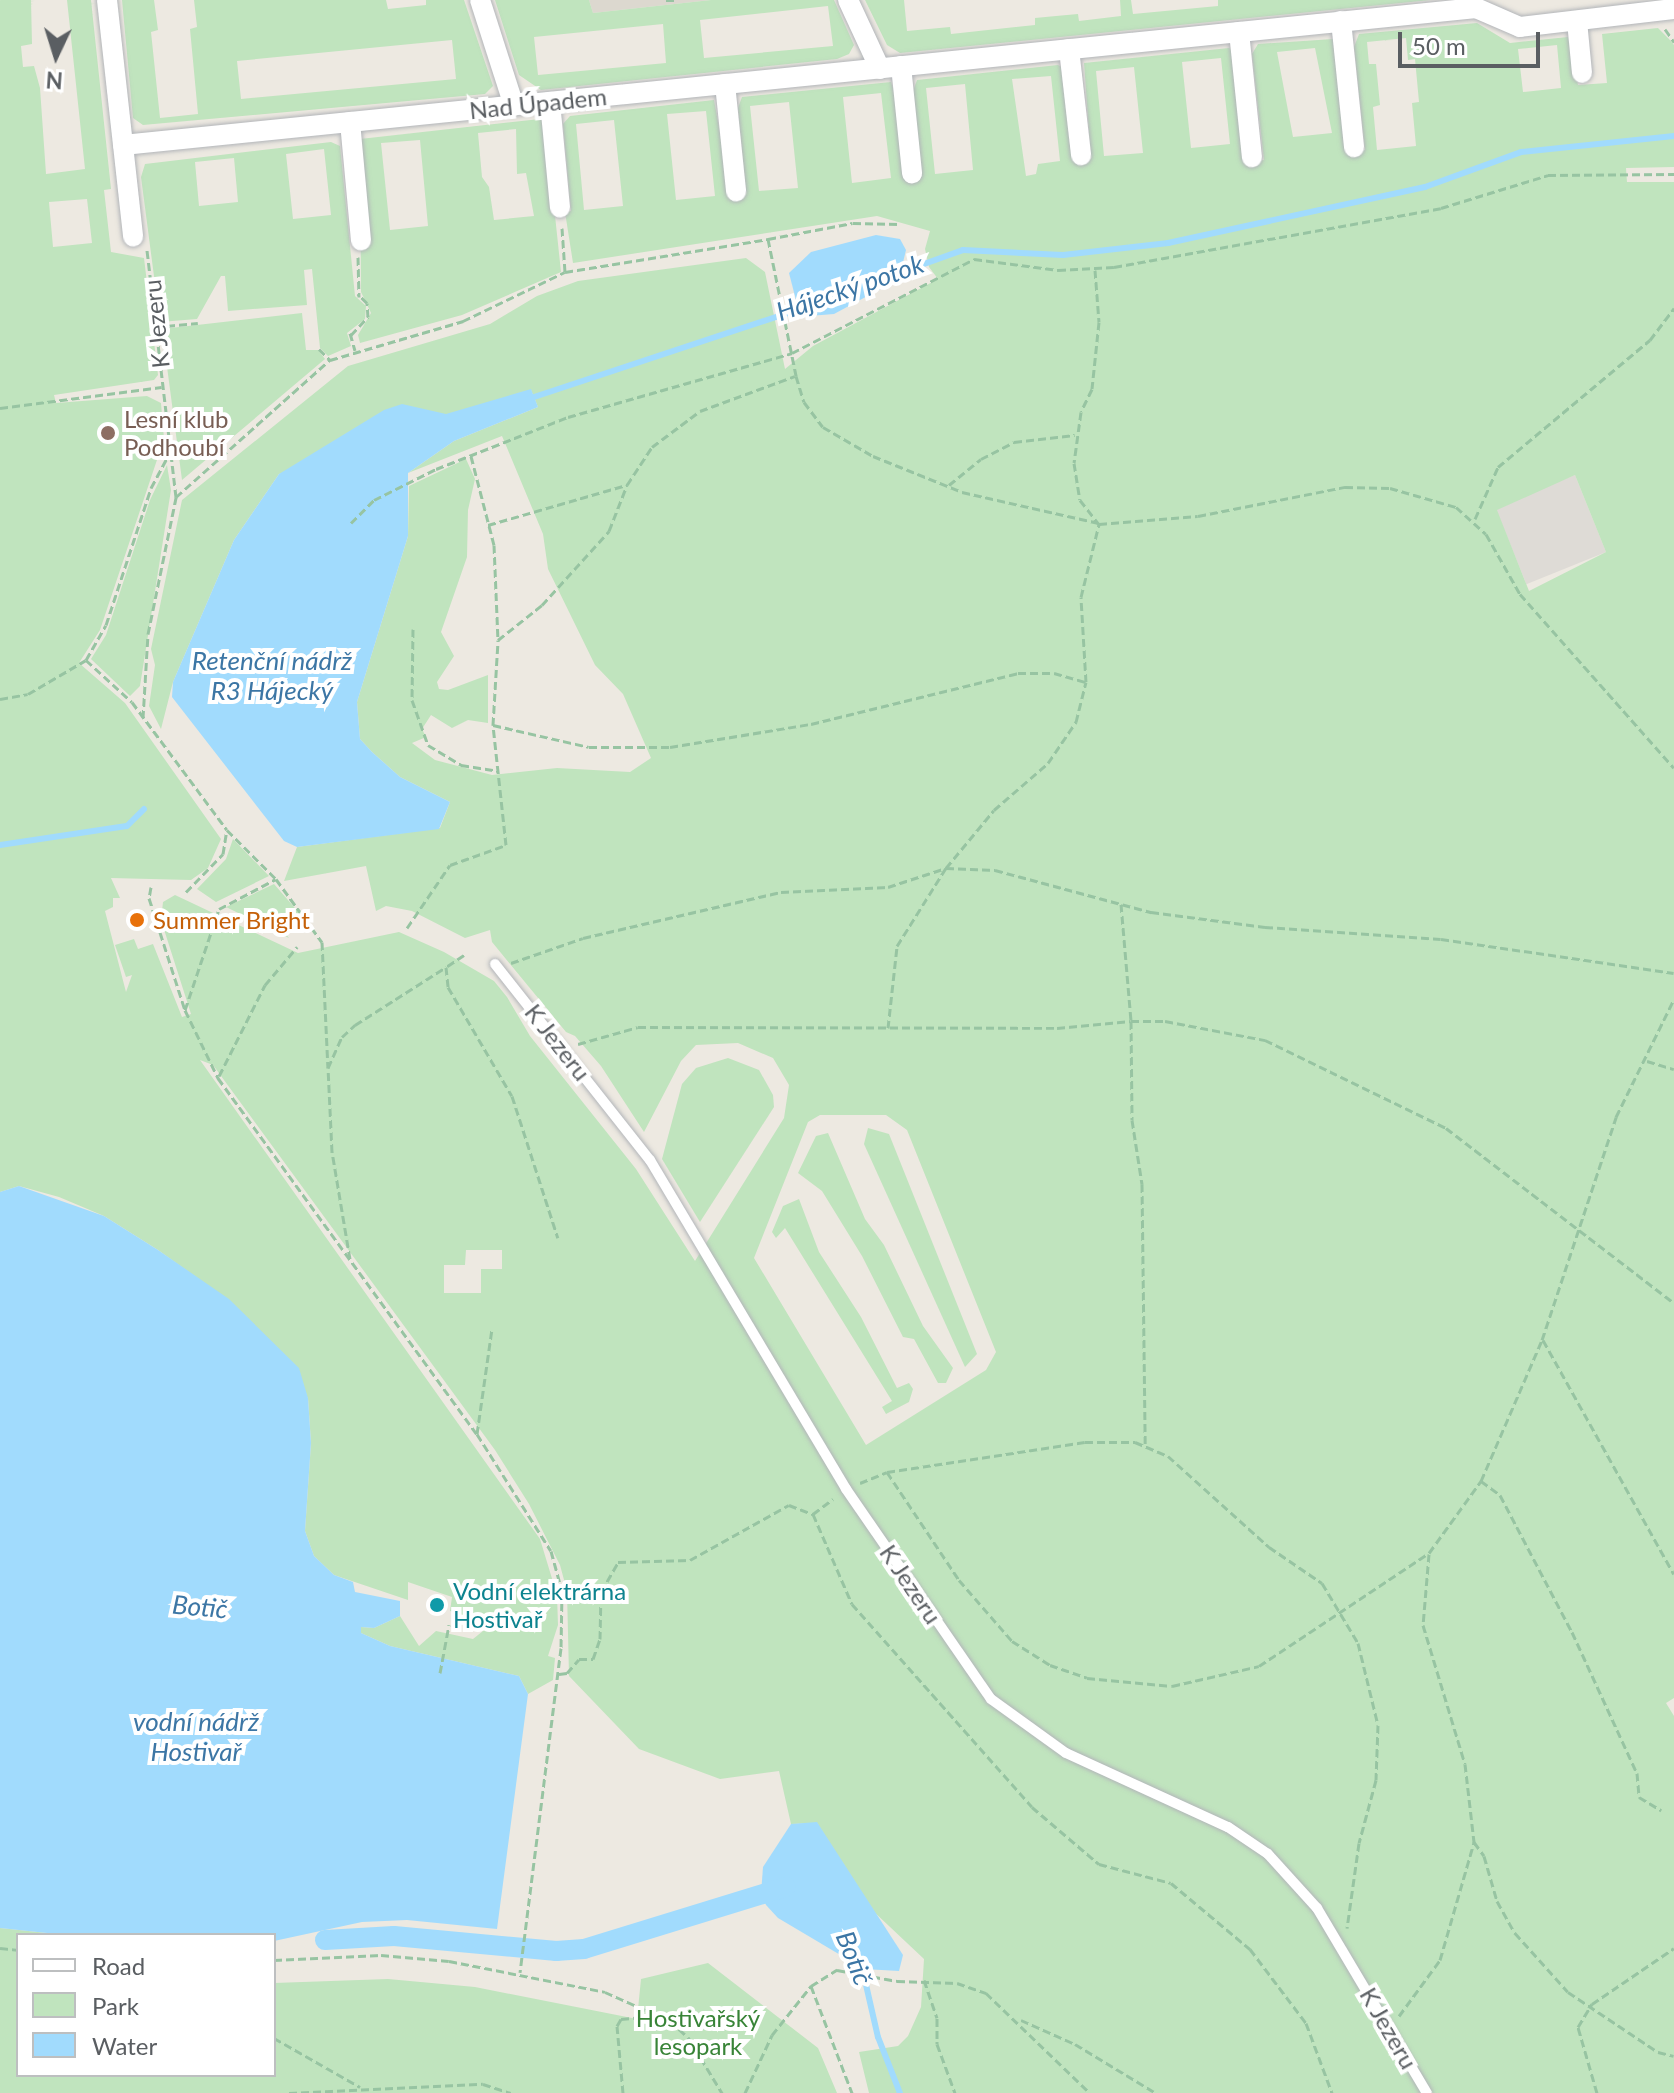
<!DOCTYPE html>
<meta charset="utf-8">
<style>
body{margin:0}
#map{position:relative;width:1674px;height:2093px;overflow:hidden;background:#ede9e1;font-family:Lato,sans-serif}
div>[style]{position:absolute}
.industrial>*{inset:0;background:#dedbd6;transform-origin:0 0}
.education>*{inset:0;background:#dcd8cf}
.green>*{inset:0;background:#c0e4be}
.water>*{inset:0;background:#a1dbfd}
.stream>*{height:6px;margin:-3px;padding:0 3px;transform-origin:3px;border-radius:3px;background:#a1dbfd}
.canal>*{height:20px;margin:-10px;padding:0 10px;transform-origin:10px;border-radius:10px;background:#a1dbfd}
.path>*{height:3px;margin-top:-1.5px;transform-origin:0;background:repeating-linear-gradient(90deg,#97c4a2 0 8px,transparent 0 12px)}
.roads{filter:drop-shadow(0 0 2px #b2b5b9) drop-shadow(0 0 2px #b2b5b9)}
.lane>*{height:10px;margin:-5px;padding:0 5px;transform-origin:5px;border-radius:5px;background:#fff}
.street>*{height:20px;margin:-10px;padding:0 10px;transform-origin:10px;border-radius:10px;background:#fff}
.dots>*{width:22px;height:22px;translate:-50% -50%;box-sizing:border-box;border:4px solid #fff;border-radius:50%}
span{translate:-50% -50%;white-space:nowrap;text-align:center;line-height:1.15;-webkit-text-stroke:8px #fff;paint-order:stroke}
.street-label{font-size:24px;color:#5a5e62}
.education-label{font-size:24px;color:#785e54}
.left{translate:0 -50%;text-align:left}
.food-label{font-size:24px;color:#c56008}
.culture-label{font-size:24px;color:#0d838f}
.park-label{font-size:24px;color:#388437}
.water-label{font-size:26px;color:#3c76a5;font-style:italic}
.legend{position:absolute;left:16px;top:1933px;width:260px;height:144px;box-sizing:border-box;background:#fff;border:2px solid #bdbfc0;margin:0;padding:10px 14px;list-style:none;font-size:24px;color:#5a5e62}
.legend li{display:flex;align-items:center;gap:16px;height:40px}
.legend b{width:40px;border:2px solid #bdbfc0}
.north{position:absolute;left:16px;top:16px;width:80px;height:80px;-webkit-text-stroke:6px #fff;paint-order:stroke;rotate:184deg;font-size:22px;font-weight:700;line-height:32px;text-align:center;color:#5a5e62}
.north::after{content:'';display:block;margin:auto;width:28px;height:36px;background:#5a5e62;clip-path:polygon(50% 0,100% 100%,50% 72%,0 100%)}
.scale{position:absolute;left:1398px;top:32px;width:142px;height:36px;box-sizing:border-box;border:4px solid #5a5e62;border-top:0;padding-left:10px;font-size:24px;line-height:28px;white-space:nowrap;color:#5a5e62;-webkit-text-stroke:6px #fff;paint-order:stroke}
</style>
<div id="map">
<div class="industrial">
<div style="left:1575px;top:475px;width:83px;height:86px;rotate:68deg"></div>
</div>
<div class="education">
<div style="clip-path:polygon(589px 0,711px 0,593px 13px)"></div>
</div>
<div class="green">
<div style="clip-path:polygon(evenodd,0 0,31px 0,32px 44px,21px 46px,23px 67px,34px 66px,40px 88px,46px 174px,85px 169px,67px 0,91px 0,111px 189px,104px 190px,111px 252px,144px 258px,158px 375px,154px 380px,54px 395px,56px 403px,147px 396px,161px 403px,164px 439px,100px 630px,79px 663px,125px 703px,221px 839px,208px 868px,191px 880px,111px 878px,120px 898px,113px 898px,113px 907px,105px 911px,126px 992px,132px 975px,126px 977px,115px 945px,134px 939px,138px 949px,153px 944px,182px 1017px,191px 1014px,161px 920px,163px 902px,175px 895px,298px 953px,399px 932px,444px 952px,494px 981px,507px 997px,530px 1036px,636px 1169px,695px 1261px,784px 1118px,789px 1085px,773px 1058px,738px 1043px,696px 1045px,681px 1061px,644px 1132px,601px 1066px,575px 1036px,566px 1032px,492px 942px,490px 930px,465px 938px,412px 911px,386px 906px,376px 911px,366px 866px,284px 881px,297px 847px,440px 828px,450px 802px,400px 777px,372px 752px,360px 739px,357px 702px,408px 536px,409px 486px,466px 459px,475px 479px,468px 510px,467px 557px,441px 632px,454px 656px,437px 682px,439px 689px,448px 690px,488px 675px,488px 723px,468px 720px,452px 728px,431px 715px,422px 729px,426px 737px,412px 743px,435px 760px,492px 775px,557px 768px,630px 772px,651px 758px,623px 694px,595px 665px,548px 569px,543px 534px,502px 436px,408px 473px,454px 441px,538px 407px,531px 390px,279px 474px,234px 540px,173px 682px,161px 729px,149px 706px,155px 665px,151px 649px,182px 500px,348px 366px,490px 324px,537px 296px,578px 281px,746px 258px,765px 272px,785px 369px,813px 346px,938px 279px,929px 267px,925px 249px,930px 231px,877px 216px,573px 263px,565px 212px,571px 211px,563px 124px,570px 116px,714px 100px,731px 194px,746px 193px,738px 108px,742px 97px,891px 82px,921px 175px,913px 91px,917px 80px,1058px 65px,1063px 68px,1075px 160px,1091px 159px,1084px 63px,1229px 48px,1233px 50px,1246px 162px,1264px 160px,1252px 54px,1258px 44px,1333px 39px,1348px 152px,1365px 150px,1354px 47px,1359px 34px,1477px 23px,1510px 43px,1568px 37px,1578px 85px,1607px 83px,1602px 34px,1658px 28px,1669px 39px,1674px 45px,1674px 167px,1626px 168px,1627px 182px,1674px 182px,1674px 1698px,1666px 1703px,1674px 1716px,1674px 2093px,869px 2093px,859px 2052px,898px 2046px,908px 2036px,921px 2007px,924px 1959px,872px 1910px,817px 1823px,791px 1824px,779px 1771px,720px 1779px,639px 1749px,569px 1676px,567px 1591px,560px 1565px,529px 1504px,495px 1450px,213px 1065px,200px 1060px,540px 1539px,557px 1595px,558px 1625px,548px 1656px,555px 1658px,553px 1680px,528px 1694px,519px 1676px,390px 1646px,361px 1633px,361px 1627px,374px 1628px,400px 1616px,419px 1646px,436px 1631px,473px 1639px,493px 1623px,450px 1611px,452px 1597px,408px 1582px,408px 1600px,334px 1575px,314px 1556px,305px 1531px,311px 1443px,308px 1398px,193px 1275px,158px 1250px,104px 1216px,59px 1197px,19px 1186px,0 1192px,0 0,1406px 38px,1408px 60px,1415px 59px,1419px 102px,1412px 103px,1416px 146px,1377px 150px,1373px 107px,1380px 105px,1376px 64px,1369px 64px,1367px 42px,1406px 38px,0 0,1557px 45px,1561px 88px,1523px 92px,1518px 49px,1557px 45px,0 0,1315px 48px,1332px 133px,1293px 137px,1277px 52px,1315px 48px,0 0,1221px 58px,1230px 144px,1191px 148px,1182px 62px,1221px 58px,0 0,1134px 67px,1143px 153px,1104px 156px,1096px 71px,1134px 67px,0 0,1051px 76px,1060px 161px,1038px 164px,1036px 174px,1026px 176px,1012px 79px,1051px 76px,0 0,965px 84px,973px 170px,935px 174px,926px 88px,965px 84px,0 0,881px 93px,891px 178px,852px 183px,843px 97px,881px 93px,0 0,789px 102px,798px 188px,759px 191px,750px 106px,789px 102px,0 0,706px 111px,715px 196px,676px 200px,667px 114px,706px 111px,0 0,614px 120px,623px 206px,584px 210px,576px 124px,614px 120px,0 0,87px 199px,92px 243px,53px 247px,49px 202px,87px 199px,0 0,1575px 475px,1606px 552px,1529px 591px,1497px 510px,1575px 475px,0 0,820px 1115px,886px 1115px,907px 1130px,996px 1352px,986px 1370px,866px 1445px,754px 1258px,808px 1122px,820px 1115px,0 0,466px 1250px,502px 1250px,502px 1269px,481px 1269px,481px 1293px,444px 1293px,444px 1265px,465px 1265px,466px 1250px)"></div>
<div style="clip-path:polygon(evenodd,122px 0,154px 0,158px 30px,151px 32px,160px 118px,198px 114px,190px 29px,197px 27px,194px 0,386px 0,388px 9px,426px 5px,426px 0,464px 0,493px 86px,485px 94px,143px 125px,133px 118px,122px 0,452px 40px,456px 79px,241px 99px,237px 61px,452px 40px)"></div>
<div style="clip-path:polygon(evenodd,495px 0,589px 0,593px 13px,711px 0,834px 0,854px 45px,849px 54px,837px 59px,541px 90px,519px 75px,495px 0,828px 6px,833px 46px,704px 58px,700px 20px,828px 6px,495px 0,663px 24px,666px 63px,538px 75px,534px 37px,663px 24px)"></div>
<div style="clip-path:polygon(865px 0,904px 0,907px 31px,950px 27px,951px 34px,1035px 25px,1035px 18px,1056px 16px,1078px 14px,1079px 21px,1121px 16px,1120px 0,1131px 0,1133px 14px,1218px 6px,1218px 0,1431px 0,900px 53px,887px 45px)"></div>
<div style="clip-path:polygon(evenodd,540px 119px,545px 121px,561px 272px,462px 315px,360px 343px,358px 335px,371px 313px,361px 292px,360px 139px,540px 119px,516px 129px,517px 174px,526px 173px,534px 216px,494px 220px,489px 187px,482px 177px,478px 133px,516px 129px,540px 119px,420px 140px,428px 226px,390px 230px,381px 143px,420px 140px)"></div>
<div style="clip-path:polygon(evenodd,331px 142px,340px 146px,355px 296px,366px 306px,365px 319px,347px 333px,351px 346px,328px 356px,320px 348px,312px 269px,304px 270px,307px 305px,228px 311px,225px 276px,221px 276px,197px 319px,160px 322px,141px 177px,145px 164px,331px 142px,324px 149px,331px 215px,293px 219px,286px 154px,324px 149px,331px 142px,234px 158px,238px 202px,199px 206px,195px 162px,234px 158px)"></div>
<div style="clip-path:polygon(302px 313px,306px 350px,318px 350px,325px 359px,182px 480px,162px 329px)"></div>
<div style="clip-path:polygon(167px 465px,171px 490px,140px 686px,130px 696px,91px 659px,106px 635px,150px 500px)"></div>
<div style="clip-path:polygon(233px 839px,269px 876px,216px 902px,197px 889px,226px 859px)"></div>
<div style="clip-path:polygon(274px 884px,301px 915px,302px 921px,293px 909px,277px 923px,289px 938px,226px 907px)"></div>
<div style="clip-path:polygon(728px 1058px,759px 1070px,773px 1095px,774px 1107px,700px 1222px,662px 1159px,682px 1084px,696px 1068px)"></div>
<div style="clip-path:polygon(868px 1128px,889px 1134px,977px 1354px,965px 1367px,864px 1144px)"></div>
<div style="clip-path:polygon(828px 1133px,865px 1219px,884px 1245px,923px 1326px,953px 1368px,946px 1383px,938px 1383px,914px 1339px,903px 1337px,862px 1256px,822px 1191px,798px 1173px,816px 1136px)"></div>
<div style="clip-path:polygon(799px 1199px,819px 1252px,861px 1317px,897px 1388px,909px 1383px,913px 1389px,909px 1402px,886px 1414px,882px 1407px,892px 1401px,785px 1228px,776px 1238px,772px 1232px,783px 1206px)"></div>
<div style="clip-path:polygon(0 1928px,66px 1935px,18px 1935px,18px 2075px,274px 2075px,274px 1983px,388px 1979px,475px 1987px,637px 2019px,641px 1979px,708px 1963px,818px 2048px,837px 2093px,0 2093px)"></div>
</div>
<div class="water">
<div style="clip-path:polygon(876px 235px,900px 239px,906px 250px,899px 279px,834px 314px,809px 316px,797px 304px,789px 273px,811px 252px)"></div>
<div style="clip-path:polygon(531px 389px,538px 407px,454px 441px,408px 473px,408px 536px,357px 702px,360px 739px,372px 752px,400px 777px,450px 802px,439px 829px,297px 847px,284px 841px,172px 697px,173px 682px,234px 540px,279px 474px,384px 410px,402px 404px,446px 414px)"></div>
<div style="clip-path:polygon(19px 1186px,104px 1216px,158px 1250px,229px 1299px,299px 1368px,308px 1398px,311px 1443px,305px 1531px,314px 1556px,334px 1575px,353px 1582px,355px 1592px,400px 1601px,400px 1616px,374px 1628px,361px 1627px,361px 1633px,390px 1646px,519px 1676px,528px 1694px,497px 1929px,407px 1920px,362px 1922px,274px 1941px,274px 1935px,66px 1935px,0 1928px,0 1192px)"></div>
<div style="clip-path:polygon(817px 1822px,903px 1955px,899px 1971px,864px 1969px,778px 1918px,766px 1905px,761px 1894px,763px 1867px,791px 1824px)"></div>
</div>
<div class="stream">
<div style="left:896px;top:274px;width:71px;rotate:-19.7deg"></div>
<div style="left:963px;top:250px;width:100px;rotate:2.9deg"></div>
<div style="left:1063px;top:255px;width:106px;rotate:-6.5deg"></div>
<div style="left:1168px;top:243px;width:263px;rotate:-12.3deg"></div>
<div style="left:1425px;top:187px;width:102px;rotate:-20deg"></div>
<div style="left:1521px;top:152px;width:154px;rotate:-6deg"></div>
<div style="left:528px;top:399px;width:293px;rotate:-18.3deg"></div>
<div style="left:0;top:845px;width:128px;rotate:-8.5deg"></div>
<div style="left:127px;top:826px;width:24px;rotate:-45deg"></div>
<div style="left:861px;top:1963px;width:76px;rotate:77.1deg"></div>
<div style="left:878px;top:2037px;width:60px;rotate:68.6deg"></div>
</div>
<div class="canal">
<div style="left:325px;top:1940px;width:69px;rotate:-3.3deg"></div>
<div style="left:394px;top:1936px;width:163px;rotate:5.3deg"></div>
<div style="left:556px;top:1951px;width:28px;rotate:-4deg"></div>
<div style="left:584px;top:1949px;width:211px;rotate:-17.1deg"></div>
</div>
<div class="path">
<div style="left:666px;top:0;width:12px"></div>
<div style="left:1665px;top:29px;width:16px;rotate:55deg"></div>
<div style="left:562px;top:228px;width:44px;rotate:86.1deg"></div>
<div style="left:768px;top:239px;width:86px;rotate:-10.7deg"></div>
<div style="left:853px;top:223px;width:46px;rotate:1.2deg"></div>
<div style="left:358px;top:257px;width:40px;rotate:88.6deg"></div>
<div style="left:1095px;top:270px;width:52px;rotate:85.6deg"></div>
<div style="left:1099px;top:322px;width:67px;rotate:96deg"></div>
<div style="left:1092px;top:389px;width:25px;rotate:116deg"></div>
<div style="left:1081px;top:412px;width:51px;rotate:97.8deg"></div>
<div style="left:1074px;top:463px;width:37px;rotate:81deg"></div>
<div style="left:1080px;top:500px;width:31px;rotate:52deg"></div>
<div style="left:155px;top:327px;width:43px;rotate:-5.3deg"></div>
<div style="left:350px;top:333px;width:18px;rotate:74deg"></div>
<div style="left:351px;top:335px;width:25px;rotate:-47deg"></div>
<div style="left:368px;top:317px;width:14px;rotate:-94deg"></div>
<div style="left:367px;top:303px;width:13px;rotate:-135deg"></div>
<div style="left:319px;top:349px;width:16px;rotate:45deg"></div>
<div style="left:0;top:408px;width:163px;rotate:-7.4deg"></div>
<div style="left:471px;top:456px;width:92px;rotate:75.5deg"></div>
<div style="left:494px;top:545px;width:95px;rotate:87.6deg"></div>
<div style="left:949px;top:485px;width:41px;rotate:-39.1deg"></div>
<div style="left:981px;top:459px;width:37px;rotate:-27deg"></div>
<div style="left:1014px;top:442px;width:61px;rotate:-6.5deg"></div>
<div style="left:176px;top:497px;width:206px;rotate:-41.7deg"></div>
<div style="left:330px;top:360px;width:139px;rotate:-16.3deg"></div>
<div style="left:463px;top:321px;width:113px;rotate:-25.7deg"></div>
<div style="left:565px;top:272px;width:206px;rotate:-9.2deg"></div>
<div style="left:768px;top:239px;width:140px;rotate:78.4deg"></div>
<div style="left:796px;top:376px;width:27px;rotate:73deg"></div>
<div style="left:804px;top:402px;width:31px;rotate:53deg"></div>
<div style="left:823px;top:427px;width:58px;rotate:30.1deg"></div>
<div style="left:873px;top:456px;width:96px;rotate:22deg"></div>
<div style="left:962px;top:492px;width:139px;rotate:12.8deg"></div>
<div style="left:1475px;top:519px;width:57px;rotate:-66.1deg"></div>
<div style="left:1498px;top:467px;width:198px;rotate:-39.9deg"></div>
<div style="left:1650px;top:340px;width:40px;rotate:-53deg"></div>
<div style="left:351px;top:523px;width:33px;rotate:-45deg"></div>
<div style="left:374px;top:500px;width:69px;rotate:-26.6deg"></div>
<div style="left:436px;top:469px;width:142px;rotate:-21.5deg"></div>
<div style="left:568px;top:417px;width:233px;rotate:-15.9deg"></div>
<div style="left:792px;top:353px;width:205px;rotate:-27.3deg"></div>
<div style="left:974px;top:259px;width:85px;rotate:7.5deg"></div>
<div style="left:1058px;top:270px;width:56px;rotate:-3.1deg"></div>
<div style="left:1114px;top:267px;width:332px;rotate:-10.2deg"></div>
<div style="left:1441px;top:208px;width:112px;rotate:-17.1deg"></div>
<div style="left:1548px;top:175px;width:126px;rotate:-0.5deg"></div>
<div style="left:488px;top:525px;width:145px;rotate:-16.1deg"></div>
<div style="left:413px;top:629px;width:71px;rotate:90.8deg"></div>
<div style="left:412px;top:700px;width:48px;rotate:70.4deg"></div>
<div style="left:428px;top:745px;width:39px;rotate:31deg"></div>
<div style="left:461px;top:765px;width:37px;rotate:9deg"></div>
<div style="left:86px;top:660px;width:62px;rotate:42.4deg"></div>
<div style="left:132px;top:702px;width:159px;rotate:53.4deg"></div>
<div style="left:227px;top:830px;width:69px;rotate:45deg"></div>
<div style="left:276px;top:879px;width:78px;rotate:53.9deg"></div>
<div style="left:322px;top:942px;width:126px;rotate:87.3deg"></div>
<div style="left:0;top:699px;width:28px;rotate:-10deg"></div>
<div style="left:28px;top:694px;width:67px;rotate:-30.4deg"></div>
<div style="left:86px;top:660px;width:40px;rotate:-60.3deg"></div>
<div style="left:106px;top:625px;width:144px;rotate:-71.8deg"></div>
<div style="left:151px;top:488px;width:40px;rotate:-62deg"></div>
<div style="left:143px;top:718px;width:84px;rotate:-86.6deg"></div>
<div style="left:148px;top:634px;width:140px;rotate:-78.4deg"></div>
<div style="left:176px;top:497px;width:249px;rotate:-96.7deg"></div>
<div style="left:493px;top:725px;width:98px;rotate:12.9deg"></div>
<div style="left:589px;top:747px;width:81px"></div>
<div style="left:670px;top:747px;width:143px;rotate:-9.3deg"></div>
<div style="left:811px;top:724px;width:213px;rotate:-13.8deg"></div>
<div style="left:1018px;top:673px;width:36px"></div>
<div style="left:1054px;top:673px;width:33px;rotate:16deg"></div>
<div style="left:151px;top:887px;width:11px;rotate:100deg"></div>
<div style="left:149px;top:898px;width:118px;rotate:72.2deg"></div>
<div style="left:185px;top:1010px;width:76px;rotate:64.1deg"></div>
<div style="left:218px;top:1078px;width:440px;rotate:54deg"></div>
<div style="left:477px;top:1434px;width:138px;rotate:57.7deg"></div>
<div style="left:551px;top:1551px;width:41px;rotate:74.6deg"></div>
<div style="left:562px;top:1591px;width:57px;rotate:91deg"></div>
<div style="left:561px;top:1648px;width:327px;rotate:97.2deg"></div>
<div style="left:186px;top:892px;width:53px;rotate:-45.8deg"></div>
<div style="left:223px;top:854px;width:24px;rotate:-81deg"></div>
<div style="left:1121px;top:904px;width:117px;rotate:85.1deg"></div>
<div style="left:1131px;top:1021px;width:99px;rotate:89.4deg"></div>
<div style="left:1132px;top:1120px;width:65px;rotate:81.1deg"></div>
<div style="left:1142px;top:1184px;width:262px;rotate:89.3deg"></div>
<div style="left:407px;top:928px;width:76px;rotate:-55.7deg"></div>
<div style="left:450px;top:865px;width:59px;rotate:-19.7deg"></div>
<div style="left:506px;top:845px;width:121px;rotate:-96.2deg"></div>
<div style="left:493px;top:725px;width:85px;rotate:-86.6deg"></div>
<div style="left:498px;top:640px;width:56px;rotate:-38.5deg"></div>
<div style="left:542px;top:605px;width:100px;rotate:-47.8deg"></div>
<div style="left:609px;top:531px;width:49px;rotate:-68.6deg"></div>
<div style="left:627px;top:485px;width:45px;rotate:-56.7deg"></div>
<div style="left:652px;top:447px;width:60px;rotate:-36.9deg"></div>
<div style="left:700px;top:411px;width:101px;rotate:-20.2deg"></div>
<div style="left:464px;top:955px;width:22px;rotate:146deg"></div>
<div style="left:446px;top:967px;width:20px;rotate:84deg"></div>
<div style="left:448px;top:987px;width:126px;rotate:59.6deg"></div>
<div style="left:512px;top:1096px;width:149px;rotate:72.1deg"></div>
<div style="left:511px;top:963px;width:76px;rotate:-19.1deg"></div>
<div style="left:583px;top:938px;width:203px;rotate:-13.1deg"></div>
<div style="left:781px;top:892px;width:107px;rotate:-2.7deg"></div>
<div style="left:888px;top:887px;width:61px;rotate:-18.1deg"></div>
<div style="left:946px;top:868px;width:49px;rotate:2.3deg"></div>
<div style="left:995px;top:870px;width:162px;rotate:15.1deg"></div>
<div style="left:1151px;top:912px;width:115px;rotate:7.5deg"></div>
<div style="left:1265px;top:927px;width:176px;rotate:3.9deg"></div>
<div style="left:1441px;top:939px;width:235px;rotate:8.3deg"></div>
<div style="left:185px;top:1010px;width:107px;rotate:-71.4deg"></div>
<div style="left:219px;top:909px;width:64px;rotate:-27.8deg"></div>
<div style="left:888px;top:1028px;width:82px;rotate:-83.7deg"></div>
<div style="left:897px;top:946px;width:92px;rotate:-57.9deg"></div>
<div style="left:946px;top:868px;width:75px;rotate:-50.4deg"></div>
<div style="left:994px;top:810px;width:72px;rotate:-41deg"></div>
<div style="left:1048px;top:763px;width:50px;rotate:-55.7deg"></div>
<div style="left:1076px;top:722px;width:41px;rotate:-76deg"></div>
<div style="left:1086px;top:682px;width:85px;rotate:-93.4deg"></div>
<div style="left:1081px;top:597px;width:75px;rotate:-76.1deg"></div>
<div style="left:1099px;top:524px;width:99px;rotate:-4.6deg"></div>
<div style="left:1198px;top:516px;width:150px;rotate:-11.2deg"></div>
<div style="left:1345px;top:487px;width:45px;rotate:1.3deg"></div>
<div style="left:1390px;top:488px;width:69px;rotate:16.1deg"></div>
<div style="left:1456px;top:507px;width:40px;rotate:42deg"></div>
<div style="left:1486px;top:534px;width:69px;rotate:60.5deg"></div>
<div style="left:1520px;top:594px;width:232px;rotate:48.5deg"></div>
<div style="left:578px;top:1044px;width:62px;rotate:-15.8deg"></div>
<div style="left:638px;top:1027px;width:419px;rotate:0.1deg"></div>
<div style="left:1057px;top:1028px;width:74px;rotate:-5.4deg"></div>
<div style="left:1131px;top:1021px;width:34px"></div>
<div style="left:1165px;top:1021px;width:102px;rotate:10.8deg"></div>
<div style="left:1265px;top:1040px;width:201px;rotate:25.9deg"></div>
<div style="left:1446px;top:1128px;width:287px;rotate:37.5deg"></div>
<div style="left:1647px;top:1061px;width:28px;rotate:17deg"></div>
<div style="left:219px;top:1076px;width:102px;rotate:-63.2deg"></div>
<div style="left:265px;top:985px;width:50px;rotate:-49.9deg"></div>
<div style="left:350px;top:1259px;width:109px;rotate:-99.5deg"></div>
<div style="left:332px;top:1152px;width:84px;rotate:-92.7deg"></div>
<div style="left:328px;top:1068px;width:34px;rotate:-66deg"></div>
<div style="left:342px;top:1037px;width:18px;rotate:-43deg"></div>
<div style="left:355px;top:1025px;width:108px;rotate:-32.5deg"></div>
<div style="left:1543px;top:1340px;width:268px;rotate:60.8deg"></div>
<div style="left:477px;top:1434px;width:106px;rotate:-81.9deg"></div>
<div style="left:887px;top:1472px;width:200px;rotate:-8.6deg"></div>
<div style="left:1085px;top:1442px;width:50px"></div>
<div style="left:1135px;top:1442px;width:36px;rotate:23deg"></div>
<div style="left:1168px;top:1456px;width:136px;rotate:42deg"></div>
<div style="left:1269px;top:1547px;width:64px;rotate:34.2deg"></div>
<div style="left:1322px;top:1583px;width:70px;rotate:59deg"></div>
<div style="left:1358px;top:1643px;width:84px;rotate:76.3deg"></div>
<div style="left:1378px;top:1725px;width:55px;rotate:92.1deg"></div>
<div style="left:1376px;top:1780px;width:65px;rotate:105.1deg"></div>
<div style="left:1359px;top:1843px;width:86px;rotate:98deg"></div>
<div style="left:1481px;top:1481px;width:24px;rotate:36deg"></div>
<div style="left:1500px;top:1495px;width:155px;rotate:62.3deg"></div>
<div style="left:1572px;top:1632px;width:155px;rotate:65.3deg"></div>
<div style="left:1637px;top:1773px;width:24px;rotate:85deg"></div>
<div style="left:1639px;top:1797px;width:26px;rotate:31deg"></div>
<div style="left:860px;top:1483px;width:29px;rotate:-22deg"></div>
<div style="left:887px;top:1472px;width:130px;rotate:56.3deg"></div>
<div style="left:959px;top:1580px;width:81px;rotate:49deg"></div>
<div style="left:1012px;top:1641px;width:45px;rotate:32.3deg"></div>
<div style="left:1050px;top:1665px;width:39px;rotate:19deg"></div>
<div style="left:1087px;top:1678px;width:85px;rotate:5.4deg"></div>
<div style="left:1172px;top:1686px;width:89px;rotate:-12.9deg"></div>
<div style="left:1259px;top:1666px;width:204px;rotate:-33.6deg"></div>
<div style="left:1429px;top:1553px;width:89px;rotate:-54.2deg"></div>
<div style="left:1481px;top:1481px;width:154px;rotate:-66.6deg"></div>
<div style="left:1542px;top:1340px;width:235px;rotate:-71.6deg"></div>
<div style="left:1616px;top:1117px;width:131px;rotate:-63.8deg"></div>
<div style="left:813px;top:1514px;width:98px;rotate:66.6deg"></div>
<div style="left:852px;top:1604px;width:271px;rotate:48.4deg"></div>
<div style="left:1032px;top:1807px;width:88px;rotate:40.4deg"></div>
<div style="left:1099px;top:1864px;width:74px;rotate:14.8deg"></div>
<div style="left:1171px;top:1883px;width:103px;rotate:39.9deg"></div>
<div style="left:1250px;top:1949px;width:93px;rotate:52.9deg"></div>
<div style="left:1306px;top:2023px;width:75px;rotate:69.6deg"></div>
<div style="left:1429px;top:1554px;width:71px;rotate:94.8deg"></div>
<div style="left:1423px;top:1625px;width:145px;rotate:73.2deg"></div>
<div style="left:1465px;top:1764px;width:79px;rotate:83.4deg"></div>
<div style="left:1474px;top:1842px;width:17px;rotate:54deg"></div>
<div style="left:1484px;top:1856px;width:47px;rotate:73.9deg"></div>
<div style="left:1497px;top:1901px;width:37px;rotate:61deg"></div>
<div style="left:1515px;top:1933px;width:79px;rotate:48.1deg"></div>
<div style="left:1568px;top:1992px;width:108px;rotate:33.7deg"></div>
<div style="left:1658px;top:2052px;width:16px;rotate:14deg"></div>
<div style="left:440px;top:1673px;width:49px;rotate:-79.4deg"></div>
<div style="left:559px;top:1674px;width:8px;rotate:-7deg"></div>
<div style="left:567px;top:1673px;width:18px;rotate:-49deg"></div>
<div style="left:579px;top:1659px;width:14px"></div>
<div style="left:593px;top:1659px;width:21px;rotate:-71deg"></div>
<div style="left:600px;top:1639px;width:47px;rotate:-88.8deg"></div>
<div style="left:601px;top:1592px;width:34px;rotate:-60deg"></div>
<div style="left:618px;top:1562px;width:72px;rotate:-1.6deg"></div>
<div style="left:690px;top:1560px;width:113px;rotate:-29.1deg"></div>
<div style="left:789px;top:1505px;width:26px;rotate:21deg"></div>
<div style="left:813px;top:1514px;width:25px;rotate:-37deg"></div>
<div style="left:0;top:1948px;width:18px;rotate:6deg"></div>
<div style="left:274px;top:1960px;width:107px;rotate:-2.7deg"></div>
<div style="left:381px;top:1955px;width:68px;rotate:5deg"></div>
<div style="left:449px;top:1961px;width:159px;rotate:11.2deg"></div>
<div style="left:605px;top:1992px;width:71px;rotate:24deg"></div>
<div style="left:670px;top:2021px;width:24px;rotate:42deg"></div>
<div style="left:688px;top:2037px;width:66px;rotate:58.7deg"></div>
<div style="left:924px;top:1980px;width:40px;rotate:71.1deg"></div>
<div style="left:937px;top:2018px;width:26px;rotate:90deg"></div>
<div style="left:937px;top:2044px;width:52px;rotate:69.8deg"></div>
<div style="left:811px;top:1986px;width:115px;rotate:69deg"></div>
<div style="left:1399px;top:2016px;width:69px;rotate:-53.8deg"></div>
<div style="left:1440px;top:1960px;width:123px;rotate:-73.9deg"></div>
<div style="left:1021px;top:2020px;width:59px;rotate:24deg"></div>
<div style="left:1075px;top:2044px;width:95px;rotate:31.2deg"></div>
<div style="left:274px;top:2038px;width:99px;rotate:29.7deg"></div>
<div style="left:289px;top:2093px;width:194px;rotate:-2.7deg"></div>
<div style="left:483px;top:2084px;width:29px;rotate:18deg"></div>
<div style="left:623px;top:2093px;width:67px;rotate:-95.1deg"></div>
<div style="left:617px;top:2026px;width:8px;rotate:-60deg"></div>
<div style="left:621px;top:2019px;width:25px;rotate:-5deg"></div>
<div style="left:646px;top:2017px;width:10px;rotate:-37deg"></div>
<div style="left:745px;top:2093px;width:64px;rotate:-65deg"></div>
<div style="left:772px;top:2035px;width:63px;rotate:-51.5deg"></div>
<div style="left:811px;top:1986px;width:31px;rotate:-32deg"></div>
<div style="left:837px;top:1970px;width:61px;rotate:10.4deg"></div>
<div style="left:897px;top:1981px;width:60px;rotate:1.9deg"></div>
<div style="left:957px;top:1983px;width:31px;rotate:19deg"></div>
<div style="left:986px;top:1993px;width:144px;rotate:43.9deg"></div>
<div style="left:1597px;top:2093px;width:69px;rotate:-106.1deg"></div>
<div style="left:1578px;top:2027px;width:27px;rotate:-59deg"></div>
<div style="left:1592px;top:2004px;width:99px;rotate:-34.3deg"></div>
</div>
<div class="roads">
<div class="lane">
<div style="left:495px;top:964px;width:250px;rotate:51.7deg"></div>
<div style="left:650px;top:1160px;width:383px;rotate:59.2deg"></div>
<div style="left:846px;top:1489px;width:255px;rotate:55.4deg"></div>
<div style="left:991px;top:1699px;width:92px;rotate:35.8deg"></div>
<div style="left:1066px;top:1753px;width:178px;rotate:24.6deg"></div>
<div style="left:1228px;top:1827px;width:48px;rotate:34deg"></div>
<div style="left:1268px;top:1854px;width:73px;rotate:47.8deg"></div>
<div style="left:1317px;top:1908px;width:215px;rotate:59.3deg"></div>
</div>
<div class="street">
<div style="left:107px;top:0;width:238px;rotate:83.7deg"></div>
<div style="left:480px;top:0;width:111px;rotate:72.2deg"></div>
<div style="left:848px;top:0;width:76px;rotate:65.1deg"></div>
<div style="left:1341px;top:21px;width:127px;rotate:84.1deg"></div>
<div style="left:1577px;top:21px;width:52px;rotate:84.5deg"></div>
<div style="left:1239px;top:32px;width:126px;rotate:84.1deg"></div>
<div style="left:1069px;top:49px;width:107px;rotate:83.5deg"></div>
<div style="left:901px;top:66px;width:108px;rotate:84.1deg"></div>
<div style="left:725px;top:84px;width:108px;rotate:84.1deg"></div>
<div style="left:550px;top:102px;width:106px;rotate:84.6deg"></div>
<div style="left:350px;top:122px;width:119px;rotate:84.7deg"></div>
<div style="left:123px;top:145px;width:1360px;rotate:-5.78deg"></div>
<div style="left:1476px;top:8px;width:48px;rotate:23.4deg"></div>
<div style="left:1520px;top:27px;width:155px;rotate:-6.7deg"></div>
</div>
</div>
<div class="dots">
<div style="left:108px;top:433px;background:#8d6e63"></div>
<div style="left:137px;top:920px;background:#e8710a"></div>
<div style="left:437px;top:1605px;background:#0f9aa8"></div>
</div>
<div class="street-label">
<span style="left:538px;top:103px;rotate:-6deg">Nad Úpadem</span>
<span style="left:156px;top:324px;rotate:-96deg">K Jezeru</span>
<span style="left:558px;top:1042px;rotate:52deg">K Jezeru</span>
<span style="left:911px;top:1584px;rotate:56deg">K Jezeru</span>
<span style="left:1389px;top:2028px;rotate:60deg">K Jezeru</span>
</div>
<div class="education-label">
<span class="left" style="left:124px;top:433px">Lesní klub<br>Podhoubí</span>
</div>
<div class="food-label">
<span class="left" style="left:153px;top:920px">Summer Bright</span>
</div>
<div class="culture-label">
<span class="left" style="left:453px;top:1605px">Vodní elektrárna<br>Hostivař</span>
</div>
<div class="park-label">
<span style="left:698px;top:2032px">Hostivařský<br>lesopark</span>
</div>
<div class="water-label">
<span style="left:850px;top:288px;rotate:-19deg">Hájecký potok</span>
<span style="left:272px;top:676px">Retenční nádrž<br>R3 Hájecký</span>
<span style="left:200px;top:1607px;rotate:5deg">Botič</span>
<span style="left:196px;top:1737px">vodní nádrž<br>Hostivař</span>
<span style="left:854px;top:1958px;rotate:68deg">Botič</span>
</div>
<ul class="legend">
<li><b style="height:10px;background:#fff"></b>Road</li>
<li><b style="height:22px;background:#c0e4be"></b>Park</li>
<li><b style="height:22px;background:#a1dbfd"></b>Water</li>
</ul>
<div class="north">N</div>
<div class="scale">50 m</div>
</div>
